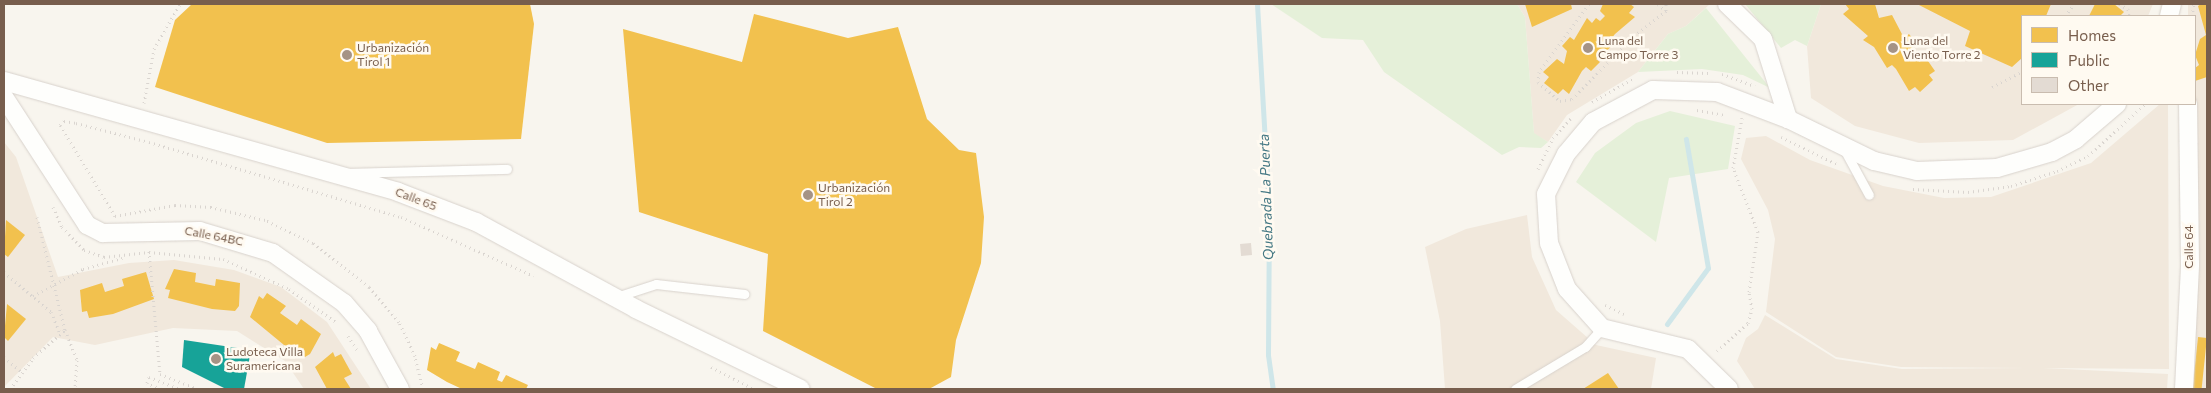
<!DOCTYPE html>
<meta charset="utf-8">
<style>
body{margin:0}
#map{position:relative;width:2211px;height:393px;overflow:hidden;background:#f8f5ee;font-family:Commissioner,sans-serif}
div>[style]{position:absolute}
.residential>*{inset:0;background:#f1e8dc}
.green>*{inset:0;background:#e5f0d9}
.homes>*{inset:0;background:#f2c14e;transform-origin:0 0}
.public>*{inset:0;background:#17a398}
.stream>*{height:5px;margin:-2.5px;padding:0 2.5px;transform-origin:2.5px;border-radius:2.5px;background:#cfe6e9}
.building>*{inset:0;background:#e3dbd3;transform-origin:0 0}
.path>*{height:3px;margin-top:-1.5px;transform-origin:0;background:repeating-linear-gradient(90deg,#dad5d0 0 1px,transparent 0 5px)}
.roads{filter:drop-shadow(0 0 1px #d8d2cc) drop-shadow(0 0 1px #d8d2cc)}
.lane>*{height:9px;margin:-4.5px;padding:0 4.5px;transform-origin:4.5px;border-radius:4.5px;background:#fefefc}
.street>*{height:18px;margin:-9px;padding:0 9px;transform-origin:9px;border-radius:9px;background:#fefefc}
.dots>*{width:14px;height:14px;translate:-50% -50%;box-sizing:border-box;border:2px solid #fffaf1;border-radius:50%}
span{translate:-50% -50%;white-space:nowrap;text-align:center;line-height:1.15;-webkit-text-stroke:5px #fffaf1;paint-order:stroke}
.poi-label{font-size:12px;color:#785e4d}
.left{translate:0 -50%;text-align:left}
.street-label{font-size:12px;color:#785e4d}
.water-label{font-size:14px;color:#437783;font-style:italic}
.frame{position:absolute;inset:0;border:5px solid #785e4d;pointer-events:none}
.legend{position:absolute;left:2021px;top:15px;width:175px;height:90px;box-sizing:border-box;background:#fffaf1;border:1px solid #c9bcaf;margin:0;padding:6px 9px;list-style:none;font-size:15px;color:#785e4d}
.legend li{display:flex;align-items:center;gap:10px;height:25px}
.legend b{width:25px;border:1px solid #c9bcaf}
</style>
<div id="map">
<div class="residential">
<div style="clip-path:polygon(1517px 4px,1710px 4px,1686px 26px,1668px 34px,1638px 72px,1567px 115px,1548px 142px,1534px 134px,1525px 17px)"></div>
<div style="clip-path:polygon(1821px 4px,2153px 4px,2148px 16px,2022px 16px,2022px 104px,2079px 104px,2013px 140px,1919px 143px,1855px 126px,1811px 98px,1807px 46px)"></div>
<div style="clip-path:polygon(2188px 4px,2207px 4px,2207px 389px,2191px 389px,2195px 16px,2188px 16px)"></div>
<div style="clip-path:polygon(2160px 104px,2168px 104px,2169px 369px,2043px 368px,2168px 374px,2167px 389px,1755px 389px,1737px 361px,1746px 338px,1758px 329px,1765px 315px,1836px 359px,1902px 369px,2026px 368px,1901px 367px,1836px 357px,1766px 312px,1775px 239px,1768px 210px,1741px 159px,1746px 138px,1766px 136px,1810px 160px,1883px 186px,1944px 198px,1991px 197px,2091px 163px)"></div>
<div style="clip-path:polygon(4px 142px,16px 157px,58px 277px,129px 263px,174px 260px,234px 270px,281px 287px,327px 322px,371px 389px,304px 389px,285px 361px,237px 331px,173px 328px,95px 345px,53px 337px,4px 387px)"></div>
<div style="clip-path:polygon(1527px 215px,1532px 257px,1556px 310px,1596px 345px,1656px 358px,1651px 389px,1445px 389px,1440px 321px,1425px 247px,1466px 229px)"></div>
</div>
<div class="green">
<div style="clip-path:polygon(1271px 4px,1517px 4px,1525px 17px,1534px 133px,1548px 142px,1541px 148px,1519px 147px,1502px 155px,1384px 72px,1363px 40px,1322px 38px)"></div>
<div style="clip-path:polygon(1745px 4px,1821px 4px,1807px 46px,1795px 40px,1781px 48px)"></div>
<div style="clip-path:polygon(1706px 8px,1770px 88px,1743px 75px,1702px 69px,1638px 72px,1668px 34px,1686px 26px)"></div>
<div style="clip-path:polygon(1670px 111px,1735px 126px,1728px 169px,1669px 178px,1656px 242px,1576px 182px,1595px 153px,1636px 123px)"></div>
</div>
<div class="homes">
<div style="clip-path:polygon(192px 4px,530px 4px,534px 24px,521px 139px,327px 143px,155px 87px,175px 20px)"></div>
<div style="clip-path:polygon(1525px 4px,1571px 4px,1572px 9px,1532px 27px)"></div>
<div style="clip-path:polygon(1603px 4px,1630px 4px,1634px 7px,1629px 13px,1635px 17px,1615px 34px,1611px 39px,1616px 43px,1596px 59px,1600px 62px,1591px 71px,1586px 67px,1582px 71px,1569px 94px,1563px 89px,1558px 94px,1544px 83px,1549px 77px,1543px 72px,1557px 59px,1564px 64px,1567px 51px,1562px 46px,1570px 37px,1574px 40px,1587px 18px,1592px 23px,1596px 18px,1600px 21px,1605px 16px,1600px 11px)"></div>
<div style="clip-path:polygon(1845px 4px,1875px 4px,1879px 18px,1892px 15px,1904px 38px,1909px 34px,1917px 44px,1911px 48px,1915px 53px,1912px 57px,1928px 61px,1935px 71px,1929px 75px,1933px 80px,1920px 92px,1915px 87px,1909px 91px,1896px 69px,1892px 65px,1887px 68px,1874px 47px,1863px 40px,1868px 36px,1843px 14px,1849px 9px)"></div>
<div style="clip-path:polygon(1917px 4px,2051px 4px,2046px 16px,2022px 16px,2022px 58px,2012px 67px,1965px 46px,1970px 31px)"></div>
<div style="clip-path:polygon(2095px 4px,2114px 4px,2124px 12px,2120px 16px,2089px 16px)"></div>
<div style="clip-path:polygon(2201px 4px,2207px 4px,2207px 77px,2195px 81px,2195px 68px,2199px 65px,2195px 55px,2200px 39px,2206px 35px,2198px 6px)"></div>
<div style="clip-path:polygon(754px 14px,848px 38px,898px 27px,927px 119px,959px 150px,976px 153px,984px 217px,981px 263px,956px 340px,951px 377px,929px 389px,877px 389px,763px 331px,768px 254px,639px 212px,623px 29px,742px 62px)"></div>
<div style="clip-path:polygon(6px 220px,25px 235px,8px 257px,4px 254px)"></div>
<div style="clip-path:polygon(174px 269px,196px 273px,195px 282px,215px 286px,216px 279px,240px 283px,239px 306px,235px 311px,212px 309px,168px 298px,170px 290px,165px 289px)"></div>
<div style="clip-path:polygon(146px 272px,154px 299px,113px 314px,89px 318px,87px 311px,82px 312px,80px 290px,102px 283px,105px 292px,124px 286px,122px 279px)"></div>
<div style="clip-path:polygon(267px 293px,286px 306px,280px 313px,297px 325px,301px 319px,321px 334px,310px 354px,305px 357px,284px 345px,250px 317px,259px 296px,263px 299px)"></div>
<div style="clip-path:polygon(7px 304px,26px 319px,8px 341px,4px 337px)"></div>
<div style="left:2198px;top:337px;width:9px;height:52px;rotate:6deg"></div>
<div style="clip-path:polygon(439px 343px,460px 352px,456px 361px,475px 369px,478px 362px,500px 372px,497px 380px,502px 382px,506px 375px,528px 385px,526px 389px,462px 389px,447px 382px,427px 370px,431px 347px,436px 350px)"></div>
<div style="clip-path:polygon(333px 352px,335px 357px,341px 354px,352px 374px,344px 378px,351px 389px,327px 389px,315px 367px)"></div>
<div style="clip-path:polygon(1608px 373px,1619px 389px,1583px 389px)"></div>
</div>
<div class="public">
<div style="clip-path:polygon(184px 340px,251px 350px,244px 389px,226px 389px,182px 367px)"></div>
</div>
<div class="stream">
<div style="left:1257px;top:4px;width:206px;rotate:86.7deg"></div>
<div style="left:1269px;top:210px;width:145px;rotate:90.4deg"></div>
<div style="left:1268px;top:355px;width:34px;rotate:82deg"></div>
<div style="left:1667px;top:324px;width:69px;rotate:-53.8deg"></div>
<div style="left:1708px;top:268px;width:131px;rotate:-99.7deg"></div>
</div>
<div class="building">
<div style="left:1251px;top:243px;width:12px;height:11px;rotate:85deg"></div>
</div>
<div class="path">
<div style="left:1589px;top:4px;width:84px;rotate:126.3deg"></div>
<div style="left:1539px;top:72px;width:10px;rotate:96deg"></div>
<div style="left:1538px;top:82px;width:29px;rotate:41deg"></div>
<div style="left:1560px;top:101px;width:12px;rotate:-9deg"></div>
<div style="left:1572px;top:99px;width:88px;rotate:-45.5deg"></div>
<div style="left:1634px;top:36px;width:41px;rotate:-38deg"></div>
<div style="left:1658px;top:4px;width:11px;rotate:41deg"></div>
<div style="left:1666px;top:11px;width:7px;rotate:-90deg"></div>
<div style="left:2119px;top:4px;width:10px;rotate:29deg"></div>
<div style="left:2128px;top:9px;width:7px;rotate:82deg"></div>
<div style="left:2065px;top:16px;width:15px;rotate:-53deg"></div>
<div style="left:2192px;top:16px;width:12px;rotate:-81deg"></div>
<div style="left:1677px;top:72px;width:31px;rotate:2deg"></div>
<div style="left:1722px;top:74px;width:35px;rotate:20deg"></div>
<div style="left:1992px;top:87px;width:34px;rotate:-27deg"></div>
<div style="left:1592px;top:102px;width:48px;rotate:-29.7deg"></div>
<div style="left:144px;top:103px;width:55px;rotate:-79.5deg"></div>
<div style="left:154px;top:49px;width:52px;rotate:-60deg"></div>
<div style="left:1697px;top:110px;width:28px;rotate:10deg"></div>
<div style="left:1781px;top:137px;width:64px;rotate:25.8deg"></div>
<div style="left:1538px;top:169px;width:34px;rotate:-64deg"></div>
<div style="left:1553px;top:138px;width:27px;rotate:-48deg"></div>
<div style="left:1913px;top:189px;width:55px;rotate:3.1deg"></div>
<div style="left:1968px;top:192px;width:43px;rotate:-7.9deg"></div>
<div style="left:2011px;top:186px;width:48px;rotate:-18.1deg"></div>
<div style="left:2057px;top:171px;width:34px;rotate:-26deg"></div>
<div style="left:2088px;top:156px;width:77px;rotate:-42.4deg"></div>
<div style="left:53px;top:207px;width:22px;rotate:66deg"></div>
<div style="left:62px;top:227px;width:32px;rotate:46deg"></div>
<div style="left:84px;top:250px;width:21px;rotate:19deg"></div>
<div style="left:104px;top:257px;width:45px;rotate:-6.3deg"></div>
<div style="left:149px;top:252px;width:74px;rotate:5.4deg"></div>
<div style="left:223px;top:259px;width:72px;rotate:24.4deg"></div>
<div style="left:289px;top:289px;width:57px;rotate:35.1deg"></div>
<div style="left:37px;top:217px;width:116px;rotate:76.1deg"></div>
<div style="left:65px;top:330px;width:32px;rotate:68deg"></div>
<div style="left:77px;top:360px;width:29px;rotate:94deg"></div>
<div style="left:149px;top:251px;width:123px;rotate:84.9deg"></div>
<div style="left:160px;top:374px;width:41px;rotate:21.5deg"></div>
<div style="left:4px;top:272px;width:62px;rotate:40.4deg"></div>
<div style="left:51px;top:312px;width:23px;rotate:67deg"></div>
<div style="left:33px;top:296px;width:57px;rotate:-28.4deg"></div>
<div style="left:83px;top:269px;width:41px;rotate:-15.8deg"></div>
<div style="left:1605px;top:305px;width:21px;rotate:25deg"></div>
<div style="left:348px;top:336px;width:17px;rotate:57deg"></div>
<div style="left:1717px;top:351px;width:42px;rotate:-42.1deg"></div>
<div style="left:1748px;top:323px;width:15px;rotate:-74deg"></div>
<div style="left:1752px;top:309px;width:17px;rotate:-100deg"></div>
<div style="left:1749px;top:292px;width:61px;rotate:-81.5deg"></div>
<div style="left:1758px;top:232px;width:69px;rotate:-111.3deg"></div>
<div style="left:1733px;top:168px;width:51px;rotate:-79.8deg"></div>
<div style="left:4px;top:357px;width:23px;rotate:40deg"></div>
<div style="left:711px;top:367px;width:48px;rotate:27.1deg"></div>
<div style="left:10px;top:389px;width:39px;rotate:-53deg"></div>
<div style="left:33px;top:358px;width:43px;rotate:-41.2deg"></div>
<div style="left:161px;top:389px;width:15px;rotate:-157deg"></div>
<div style="left:147px;top:383px;width:6px;rotate:-72deg"></div>
<div style="left:149px;top:377px;width:33px;rotate:21deg"></div>
<div style="left:423px;top:389px;width:34px;rotate:-104deg"></div>
<div style="left:415px;top:356px;width:38px;rotate:-115deg"></div>
<div style="left:399px;top:322px;width:46px;rotate:-130.6deg"></div>
<div style="left:369px;top:287px;width:71px;rotate:-141.8deg"></div>
<div style="left:313px;top:243px;width:53px;rotate:-154.4deg"></div>
<div style="left:265px;top:220px;width:56px;rotate:-166.5deg"></div>
<div style="left:211px;top:207px;width:36px;rotate:-177deg"></div>
<div style="left:175px;top:205px;width:61px;rotate:169.6deg"></div>
<div style="left:115px;top:216px;width:106px;rotate:-121.1deg"></div>
<div style="left:60px;top:125px;width:6px;rotate:-45deg"></div>
<div style="left:64px;top:121px;width:12px;rotate:9deg"></div>
<div style="left:76px;top:123px;width:75px;rotate:14.6deg"></div>
<div style="left:149px;top:142px;width:263px;rotate:16.6deg"></div>
<div style="left:401px;top:217px;width:145px;rotate:23.9deg"></div>
</div>
<div class="roads">
<div class="lane">
<div style="left:1844px;top:149px;width:52px;rotate:61.5deg"></div>
<div style="left:349px;top:173px;width:158px;rotate:-1.5deg"></div>
<div style="left:616px;top:297px;width:42px;rotate:-18deg"></div>
<div style="left:656px;top:284px;width:89px;rotate:6.5deg"></div>
<div style="left:1515px;top:389px;width:82px;rotate:-31deg"></div>
<div style="left:1585px;top:347px;width:25px;rotate:-48deg"></div>
</div>
<div class="street">
<div style="left:1727px;top:4px;width:50px;rotate:44.2deg"></div>
<div style="left:1763px;top:39px;width:84px;rotate:72.6deg"></div>
<div style="left:1788px;top:119px;width:96px;rotate:26deg"></div>
<div style="left:1874px;top:161px;width:44px;rotate:13.1deg"></div>
<div style="left:1917px;top:171px;width:80px;rotate:-2.1deg"></div>
<div style="left:1997px;top:168px;width:57px;rotate:-16.2deg"></div>
<div style="left:2052px;top:152px;width:27px;rotate:-28deg"></div>
<div style="left:2076px;top:139px;width:54px;rotate:-40.5deg"></div>
<div style="left:2169px;top:16px;width:12px;rotate:-76deg"></div>
<div style="left:4px;top:81px;width:409px;rotate:15.7deg"></div>
<div style="left:398px;top:192px;width:84px;rotate:21deg"></div>
<div style="left:476px;top:222px;width:182px;rotate:28.5deg"></div>
<div style="left:636px;top:309px;width:183px;rotate:25.9deg"></div>
<div style="left:4px;top:97px;width:153px;rotate:57deg"></div>
<div style="left:87px;top:225px;width:18px;rotate:27deg"></div>
<div style="left:103px;top:233px;width:97px;rotate:-1.2deg"></div>
<div style="left:200px;top:231px;width:76px;rotate:16.8deg"></div>
<div style="left:273px;top:253px;width:87px;rotate:35.2deg"></div>
<div style="left:344px;top:303px;width:37px;rotate:49deg"></div>
<div style="left:368px;top:331px;width:66px;rotate:61.1deg"></div>
<div style="left:1729px;top:389px;width:57px;rotate:-135.7deg"></div>
<div style="left:1688px;top:349px;width:89px;rotate:-166.3deg"></div>
<div style="left:1602px;top:328px;width:52px;rotate:-131.9deg"></div>
<div style="left:1567px;top:289px;width:49px;rotate:-111.4deg"></div>
<div style="left:1549px;top:243px;width:49px;rotate:-93.5deg"></div>
<div style="left:1546px;top:194px;width:45px;rotate:-63.4deg"></div>
<div style="left:1566px;top:154px;width:42px;rotate:-49.8deg"></div>
<div style="left:1593px;top:122px;width:68px;rotate:-28.1deg"></div>
<div style="left:1653px;top:90px;width:64px;rotate:1.8deg"></div>
<div style="left:1717px;top:92px;width:76px;rotate:20.8deg"></div>
<div style="left:2184px;top:389px;width:124px;rotate:-87.2deg"></div>
<div style="left:2190px;top:265px;width:161px;rotate:-90.7deg"></div>
</div>
</div>
<div class="dots">
<div style="left:1588px;top:48px;background:#a59385"></div>
<div style="left:1893px;top:48px;background:#a59385"></div>
<div style="left:347px;top:55px;background:#a59385"></div>
<div style="left:808px;top:195px;background:#a59385"></div>
<div style="left:216px;top:359px;background:#a59385"></div>
</div>
<div class="poi-label">
<span class="left" style="left:1598px;top:48px">Luna del<br>Campo Torre 3</span>
<span class="left" style="left:1903px;top:48px">Luna del<br>Viento Torre 2</span>
<span class="left" style="left:357px;top:55px">Urbanización<br>Tirol 1</span>
<span class="left" style="left:818px;top:195px">Urbanización<br>Tirol 2</span>
<span class="left" style="left:226px;top:359px">Ludoteca Villa<br>Suramericana</span>
</div>
<div class="street-label">
<span style="left:416px;top:199px;rotate:21deg">Calle 65</span>
<span style="left:214px;top:236px;rotate:11deg">Calle 64BC</span>
<span style="left:2189px;top:247px;rotate:-90deg">Calle 64</span>
</div>
<div class="water-label">
<span style="left:1266px;top:197px;rotate:-92deg">Quebrada La Puerta</span>
</div>
<div class="frame"></div>
<ul class="legend">
<li><b style="height:14px;background:#f2c14e"></b>Homes</li>
<li><b style="height:14px;background:#17a398"></b>Public</li>
<li><b style="height:14px;background:#e3dbd3"></b>Other</li>
</ul>
</div>
